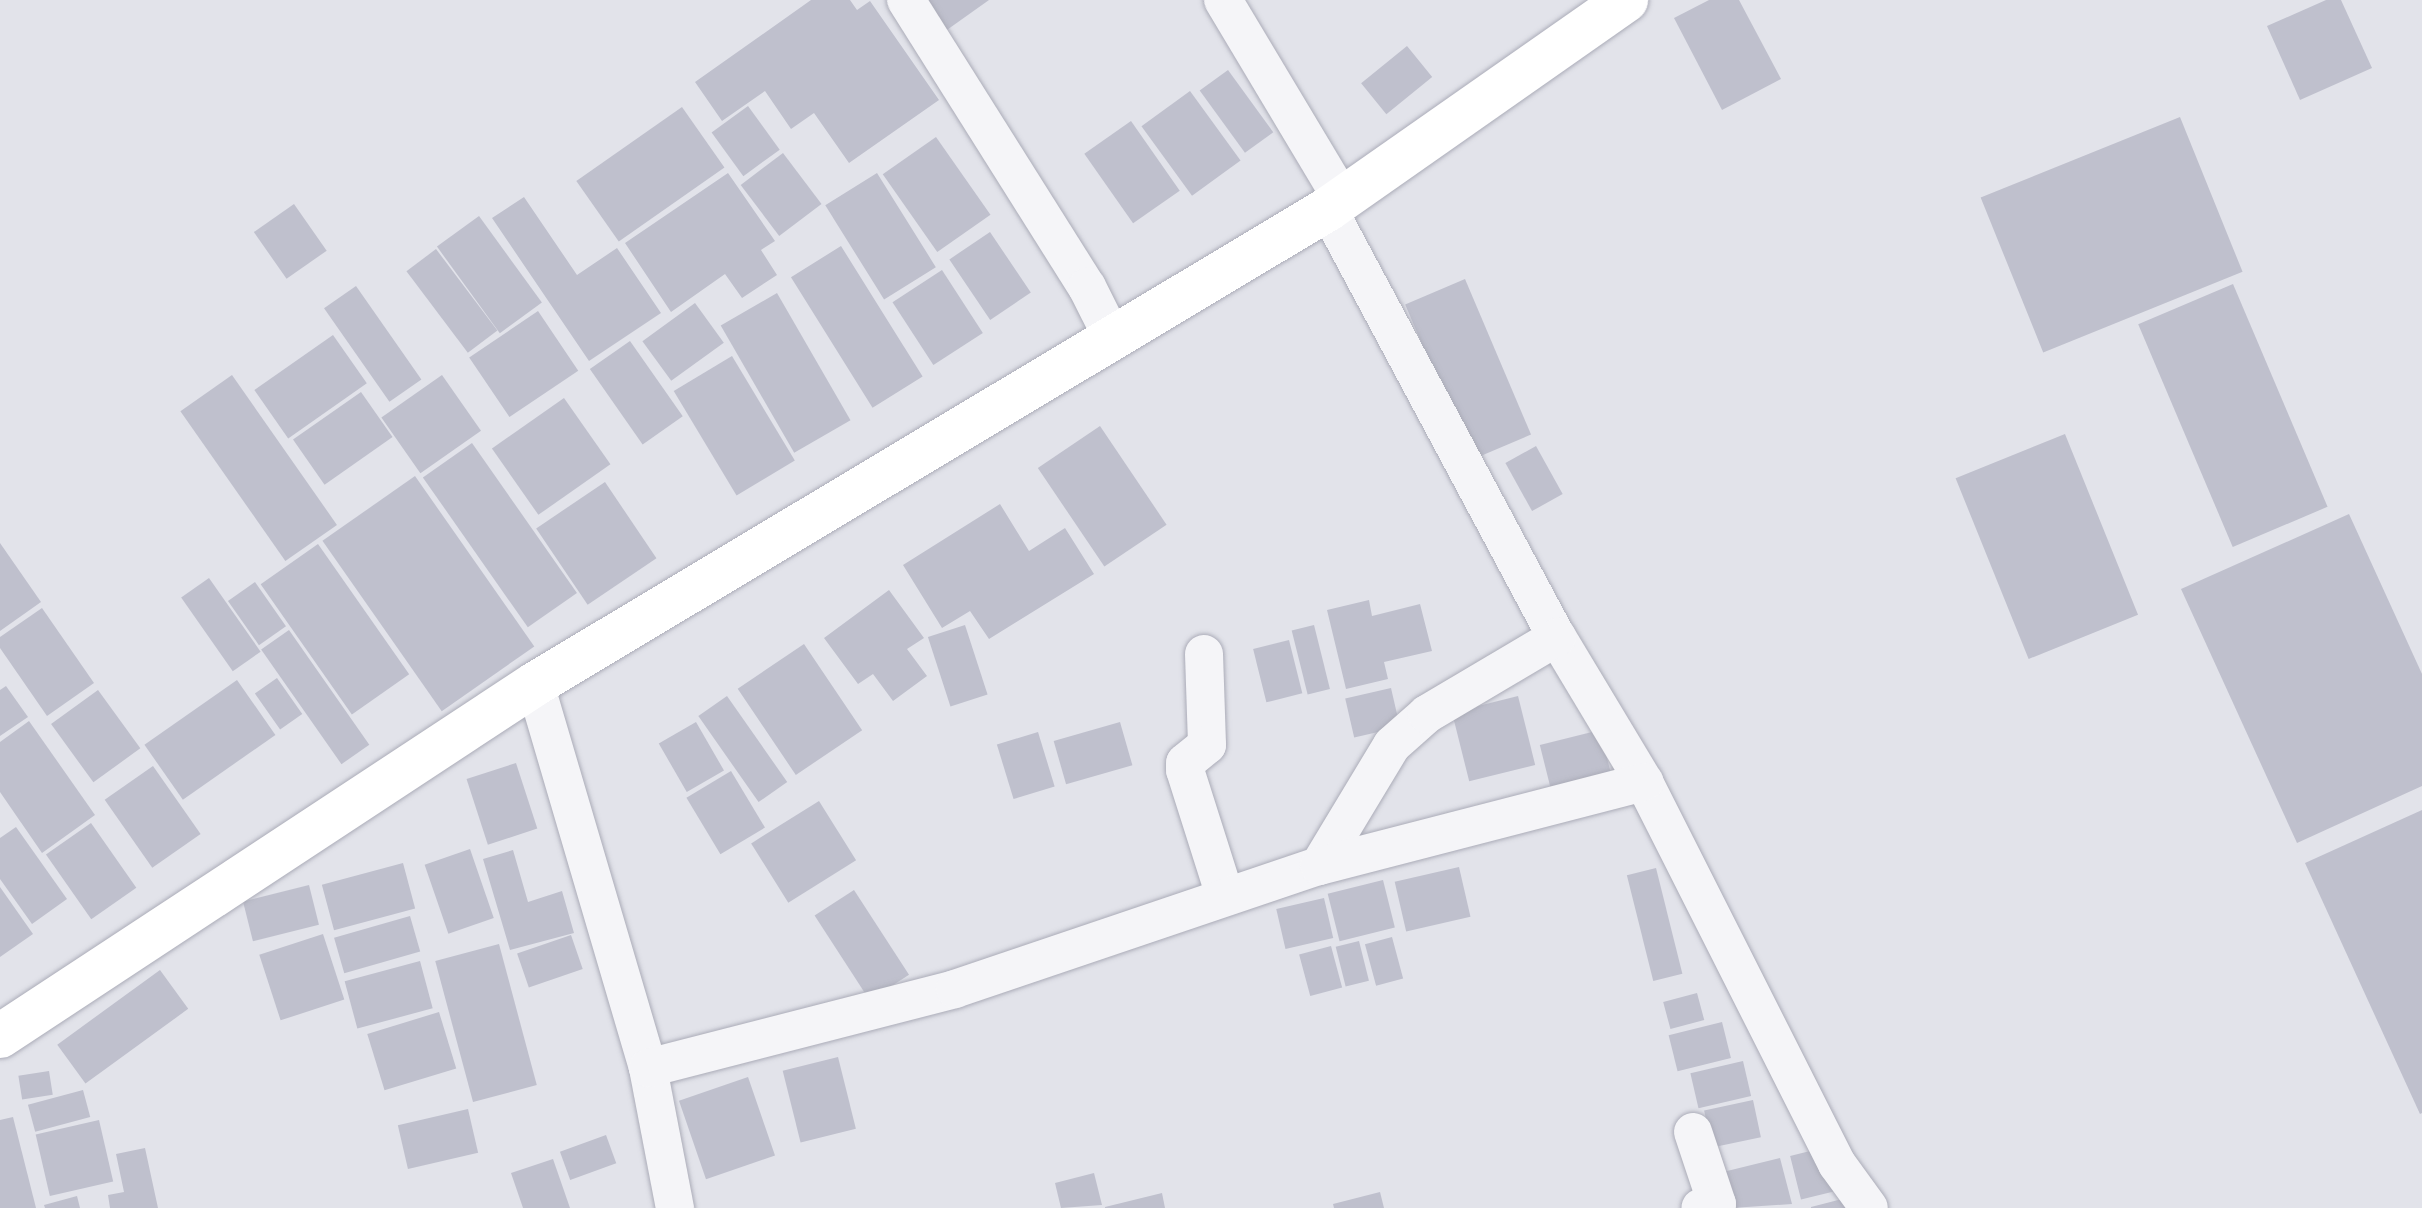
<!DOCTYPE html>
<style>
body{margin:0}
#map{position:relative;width:2422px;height:1208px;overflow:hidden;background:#e2e3ea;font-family:Karla,sans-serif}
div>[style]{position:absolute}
.building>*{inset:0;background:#bfc0cd;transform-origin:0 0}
.roads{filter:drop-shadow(0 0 2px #abacb8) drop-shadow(0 0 2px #abacb8)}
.minor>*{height:38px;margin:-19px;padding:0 19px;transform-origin:19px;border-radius:19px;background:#f5f5f8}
.major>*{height:44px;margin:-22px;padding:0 22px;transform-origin:22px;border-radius:22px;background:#fff}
span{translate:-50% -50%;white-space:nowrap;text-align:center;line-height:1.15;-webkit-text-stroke:6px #f2f2f8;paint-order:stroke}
</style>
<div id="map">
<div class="building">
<div style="clip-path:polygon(811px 0,850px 0,857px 10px,870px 1px,939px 100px,849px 163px,814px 113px,791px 129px,765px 91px,722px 121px,695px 82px)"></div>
<div style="clip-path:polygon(922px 0,989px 0,944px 32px)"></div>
<div style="clip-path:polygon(1709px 0,1739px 0,1781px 79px,1722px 110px,1674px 18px)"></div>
<div style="clip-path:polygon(2326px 0,2341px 0,2372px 68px,2300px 100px,2267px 26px)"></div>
<div style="left:1407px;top:46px;width:40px;height:59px;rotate:51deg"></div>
<div style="left:1228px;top:70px;width:77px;height:35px;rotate:54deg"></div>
<div style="left:1190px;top:91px;width:86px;height:60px;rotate:54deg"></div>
<div style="left:748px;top:106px;width:54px;height:45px;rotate:54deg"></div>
<div style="left:682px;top:107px;width:74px;height:129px;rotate:55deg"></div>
<div style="left:2180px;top:117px;width:167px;height:215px;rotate:68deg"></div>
<div style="left:1131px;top:121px;width:85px;height:57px;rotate:55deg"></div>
<div style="left:936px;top:137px;width:95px;height:65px;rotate:55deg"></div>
<div style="left:783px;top:153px;width:64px;height:53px;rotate:53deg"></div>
<div style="clip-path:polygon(728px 173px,775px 241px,761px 250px,777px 275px,742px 298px,725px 274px,671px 312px,625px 243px)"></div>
<div style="left:877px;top:173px;width:111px;height:61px;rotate:58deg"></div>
<div style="clip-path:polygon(524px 197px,577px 275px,617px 248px,661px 313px,589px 361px,492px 218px)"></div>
<div style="left:294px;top:204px;width:57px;height:49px;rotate:55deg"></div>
<div style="left:479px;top:216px;width:107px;height:52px;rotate:54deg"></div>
<div style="left:990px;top:232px;width:73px;height:49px;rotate:56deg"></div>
<div style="left:841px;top:246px;width:154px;height:59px;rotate:58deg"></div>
<div style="left:436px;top:249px;width:102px;height:37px;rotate:53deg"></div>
<div style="left:942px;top:270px;width:75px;height:59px;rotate:57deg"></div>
<div style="left:1465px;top:279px;width:169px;height:65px;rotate:67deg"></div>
<div style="left:2233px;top:284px;width:242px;height:103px;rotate:67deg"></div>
<div style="left:356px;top:286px;width:114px;height:39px;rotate:55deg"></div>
<div style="left:777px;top:293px;width:147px;height:65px;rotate:60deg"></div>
<div style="left:695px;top:303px;width:49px;height:65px;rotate:54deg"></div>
<div style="left:538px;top:311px;width:72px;height:83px;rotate:56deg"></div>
<div style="left:333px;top:335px;width:59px;height:96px;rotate:55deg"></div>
<div style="left:630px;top:341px;width:92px;height:49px;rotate:55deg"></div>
<div style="left:732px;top:356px;width:122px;height:68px;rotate:59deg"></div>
<div style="left:232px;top:375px;width:183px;height:63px;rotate:55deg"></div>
<div style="left:442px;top:375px;width:68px;height:74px;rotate:55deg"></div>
<div style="left:361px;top:392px;width:55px;height:83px;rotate:55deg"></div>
<div style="left:564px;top:398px;width:81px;height:88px;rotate:55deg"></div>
<div style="left:1100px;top:426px;width:119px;height:75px;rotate:56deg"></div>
<div style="left:2065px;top:434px;width:195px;height:118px;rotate:68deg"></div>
<div style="left:472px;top:443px;width:183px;height:60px;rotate:55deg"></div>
<div style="left:1536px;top:446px;width:55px;height:35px;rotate:61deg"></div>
<div style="left:415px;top:476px;width:208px;height:113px;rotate:55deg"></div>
<div style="left:605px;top:482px;width:92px;height:83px;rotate:56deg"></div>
<div style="clip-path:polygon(1000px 504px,1029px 551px,1065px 528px,1094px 574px,989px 639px,970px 611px,942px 628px,903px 565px)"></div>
<div style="clip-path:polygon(2349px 514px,2422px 674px,2422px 786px,2297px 843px,2181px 589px)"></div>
<div style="clip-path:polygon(0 543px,41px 602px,0 631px)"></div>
<div style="left:318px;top:544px;width:159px;height:70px;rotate:55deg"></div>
<div style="left:209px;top:578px;width:90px;height:34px;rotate:55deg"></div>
<div style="left:255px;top:582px;width:54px;height:33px;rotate:55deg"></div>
<div style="clip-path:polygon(889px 590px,924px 638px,907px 649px,927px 676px,893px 701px,873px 674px,858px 684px,824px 638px)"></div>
<div style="clip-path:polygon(1369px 600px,1372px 616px,1420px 604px,1432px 651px,1384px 662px,1388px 679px,1346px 689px,1327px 610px)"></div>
<div style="clip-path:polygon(42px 608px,94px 683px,47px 716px,0 648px,0 637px)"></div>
<div style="left:965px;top:625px;width:73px;height:39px;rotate:72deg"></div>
<div style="left:1314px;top:625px;width:66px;height:23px;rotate:76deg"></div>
<div style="left:289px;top:630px;width:140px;height:34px;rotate:55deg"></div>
<div style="left:1289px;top:640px;width:55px;height:37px;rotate:76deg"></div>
<div style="left:804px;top:644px;width:104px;height:80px;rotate:56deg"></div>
<div style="left:277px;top:678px;width:44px;height:27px;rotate:55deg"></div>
<div style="left:237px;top:680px;width:67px;height:113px;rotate:55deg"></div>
<div style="clip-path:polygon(6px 686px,28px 717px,0 736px,0 690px)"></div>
<div style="left:1391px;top:688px;width:40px;height:47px;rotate:77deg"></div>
<div style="left:98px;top:690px;width:72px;height:58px;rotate:54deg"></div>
<div style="left:727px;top:696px;width:105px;height:35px;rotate:55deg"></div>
<div style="left:1518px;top:696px;width:71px;height:68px;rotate:76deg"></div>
<div style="clip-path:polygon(29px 721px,95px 815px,42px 853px,0 792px,0 742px)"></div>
<div style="left:696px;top:722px;width:56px;height:43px;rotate:60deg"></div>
<div style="left:1120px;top:722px;width:45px;height:69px;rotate:74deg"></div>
<div style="left:1600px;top:730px;width:56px;height:62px;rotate:76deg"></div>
<div style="left:1038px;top:732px;width:57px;height:43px;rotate:73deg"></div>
<div style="left:516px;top:763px;width:69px;height:52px;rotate:72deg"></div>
<div style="left:153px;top:766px;width:83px;height:59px;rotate:55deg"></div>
<div style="left:731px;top:771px;width:66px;height:52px;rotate:59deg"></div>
<div style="left:819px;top:801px;width:70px;height:80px;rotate:58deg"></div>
<div style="clip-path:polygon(2422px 810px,2422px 1113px,2420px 1114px,2305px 863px)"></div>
<div style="left:91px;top:823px;width:79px;height:55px;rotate:55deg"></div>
<div style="clip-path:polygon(16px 827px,67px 899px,32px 924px,0 879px,0 838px)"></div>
<div style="left:470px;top:849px;width:73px;height:48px;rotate:71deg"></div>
<div style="clip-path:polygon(513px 850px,528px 902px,562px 891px,574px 933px,510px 950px,483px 859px)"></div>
<div style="left:403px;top:863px;width:47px;height:84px;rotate:75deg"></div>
<div style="left:1459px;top:867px;width:51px;height:66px;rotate:77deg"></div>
<div style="left:1656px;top:868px;width:109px;height:30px;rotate:76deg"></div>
<div style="left:1383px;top:880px;width:49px;height:57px;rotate:76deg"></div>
<div style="left:309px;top:885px;width:41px;height:68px;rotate:76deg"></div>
<div style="clip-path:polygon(0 887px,33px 934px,0 957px)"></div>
<div style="left:854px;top:890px;width:101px;height:47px;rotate:57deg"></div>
<div style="left:1324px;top:898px;width:41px;height:49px;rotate:77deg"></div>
<div style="left:410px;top:916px;width:37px;height:79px;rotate:74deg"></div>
<div style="left:323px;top:934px;width:69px;height:67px;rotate:72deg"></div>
<div style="left:571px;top:935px;width:36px;height:57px;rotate:71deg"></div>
<div style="left:1392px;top:937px;width:43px;height:28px;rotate:75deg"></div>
<div style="left:1359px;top:941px;width:41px;height:24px;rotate:76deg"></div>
<div style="left:499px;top:944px;width:146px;height:66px;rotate:75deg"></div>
<div style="left:1331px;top:946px;width:43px;height:33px;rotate:75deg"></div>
<div style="left:420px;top:961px;width:49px;height:78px;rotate:75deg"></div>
<div style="left:160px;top:970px;width:48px;height:127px;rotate:54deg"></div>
<div style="left:1697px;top:993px;width:28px;height:35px;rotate:75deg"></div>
<div style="left:439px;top:1012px;width:59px;height:75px;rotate:73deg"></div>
<div style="left:1722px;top:1022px;width:37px;height:55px;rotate:76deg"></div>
<div style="left:838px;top:1057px;width:74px;height:57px;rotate:76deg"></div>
<div style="left:1743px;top:1061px;width:36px;height:54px;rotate:77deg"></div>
<div style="left:49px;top:1071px;width:24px;height:31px;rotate:81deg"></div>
<div style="left:748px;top:1077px;width:83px;height:73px;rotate:71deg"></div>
<div style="left:83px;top:1090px;width:28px;height:57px;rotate:75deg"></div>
<div style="left:1753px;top:1100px;width:38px;height:50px;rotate:78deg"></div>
<div style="left:468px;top:1109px;width:45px;height:72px;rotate:77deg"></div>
<div style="clip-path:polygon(13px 1117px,36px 1208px,0 1208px,0 1120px)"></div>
<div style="left:99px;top:1120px;width:63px;height:65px;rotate:77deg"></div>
<div style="left:606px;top:1135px;width:30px;height:49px;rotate:70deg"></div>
<div style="left:1826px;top:1147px;width:45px;height:37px;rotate:76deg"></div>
<div style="clip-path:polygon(145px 1148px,158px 1208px,110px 1208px,108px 1195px,124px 1192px,116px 1154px)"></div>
<div style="clip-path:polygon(1780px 1158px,1792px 1204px,1732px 1208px,1723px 1172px)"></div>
<div style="clip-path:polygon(553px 1159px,570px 1208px,523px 1208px,511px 1173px)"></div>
<div style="clip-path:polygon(1094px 1173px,1102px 1205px,1061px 1208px,1055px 1183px)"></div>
<div style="clip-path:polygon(1380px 1192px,1384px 1208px,1334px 1208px,1333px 1204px)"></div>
<div style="clip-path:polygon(1162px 1193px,1165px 1208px,1105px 1208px,1105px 1207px)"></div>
<div style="clip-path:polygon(77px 1196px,80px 1208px,45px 1208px,44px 1205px)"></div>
<div style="clip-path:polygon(1846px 1198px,1849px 1208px,1811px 1208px,1811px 1207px)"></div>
</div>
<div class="roads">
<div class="minor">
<div style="left:906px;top:0;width:339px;rotate:57.8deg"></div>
<div style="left:1087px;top:287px;width:54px;rotate:63.4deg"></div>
<div style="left:1223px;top:0;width:232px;rotate:59.1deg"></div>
<div style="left:1328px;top:209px;width:485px;rotate:61.9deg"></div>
<div style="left:1557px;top:637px;width:169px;rotate:59deg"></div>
<div style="left:1644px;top:782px;width:428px;rotate:63.2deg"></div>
<div style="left:1837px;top:1164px;width:54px;rotate:54deg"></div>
<div style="left:1204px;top:654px;width:91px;rotate:88.1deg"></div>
<div style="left:1207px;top:745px;width:28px;rotate:141deg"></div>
<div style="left:1185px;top:763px;width:7px;rotate:90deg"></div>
<div style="left:1185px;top:770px;width:132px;rotate:72.4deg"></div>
<div style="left:535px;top:684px;width:400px;rotate:73.6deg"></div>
<div style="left:648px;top:1068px;width:143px;rotate:79.1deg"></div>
<div style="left:1319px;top:866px;width:141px;rotate:-58.9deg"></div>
<div style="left:1392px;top:745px;width:47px;rotate:-41.5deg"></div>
<div style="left:1427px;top:714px;width:151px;rotate:-30.6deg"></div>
<div style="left:648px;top:1068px;width:317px;rotate:-14.4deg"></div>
<div style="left:955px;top:989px;width:384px;rotate:-18.7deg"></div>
<div style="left:1319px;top:866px;width:336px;rotate:-14.5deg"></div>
<div style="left:1693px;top:1132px;width:76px;rotate:71.6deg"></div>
<div style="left:1717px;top:1204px;width:17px;rotate:167deg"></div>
</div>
<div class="major">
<div style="left:0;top:1036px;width:640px;rotate:-33.34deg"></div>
<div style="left:535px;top:684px;width:924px;rotate:-30.92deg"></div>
<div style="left:1328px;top:209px;width:364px;rotate:-35deg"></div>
</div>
</div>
</div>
